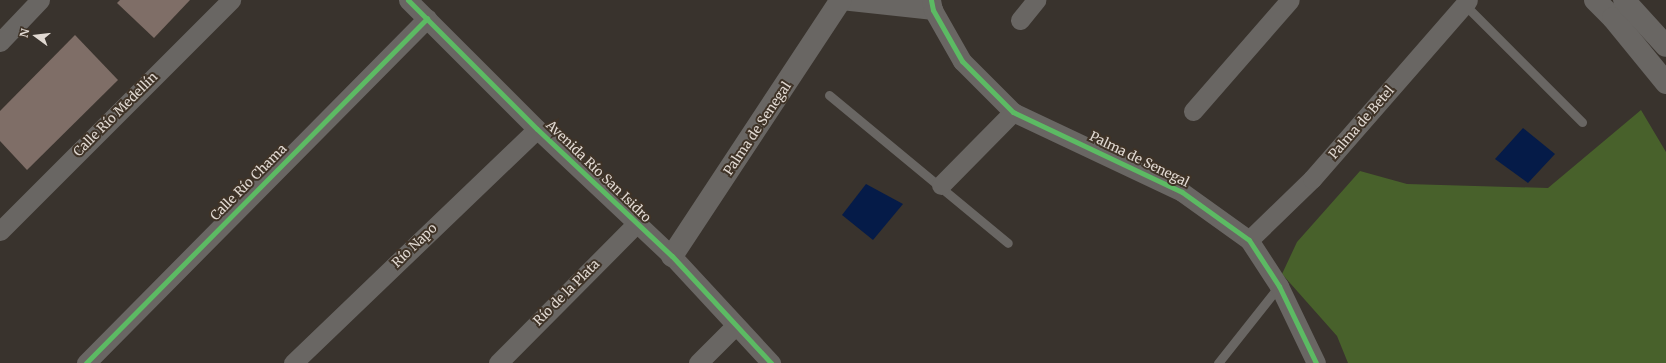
<!DOCTYPE html>
<meta charset="utf-8">
<style>
body{margin:0}
#map{position:relative;width:1666px;height:363px;overflow:hidden;background:#39332d;font-family:Merriweather,serif}
div>[style]{position:absolute}
.green>*{inset:0;background:#48612b}
.water>*{inset:0;background:#051b48}
.building>*{inset:0;background:#7f6e67}
.service>*{height:9px;margin:-4.5px;padding:0 4.5px;transform-origin:4.5px;border-radius:4.5px;background:#696663}
.minor>*{height:19px;margin:-9.5px;padding:0 9.5px;transform-origin:9.5px;border-radius:9.5px;background:#696663}
.tertiary>*{height:22px;margin:-11px;padding:0 11px;transform-origin:11px;border-radius:11px;background:#696663}
.cycleway>*{height:5px;margin:-2.5px;padding:0 2.5px;transform-origin:2.5px;border-radius:2.5px;background:#5cba63}
span{translate:-50% -50%;white-space:nowrap;text-align:center;line-height:1.15;-webkit-text-stroke:4px #3f3327;paint-order:stroke}
.street-label{font-size:13px;color:#e1d9d2}
.north{position:absolute;left:16px;top:16px;width:40px;height:40px;-webkit-text-stroke:3px #3f3327;paint-order:stroke;rotate:285deg;font-size:11px;font-weight:700;line-height:16px;text-align:center;color:#e1d9d2}
.north::after{content:'';display:block;margin:auto;width:14px;height:18px;background:#e1d9d2;clip-path:polygon(50% 0,100% 100%,50% 72%,0 100%)}
</style>
<div id="map">
<div class="green">
<div style="clip-path:polygon(1641px 110px,1666px 152px,1666px 363px,1348px 363px,1337px 336px,1282px 274px,1297px 242px,1360px 171px,1407px 184px,1548px 188px)"></div>
</div>
<div class="water">
<div style="clip-path:polygon(1523px 128px,1555px 154px,1528px 183px,1495px 159px)"></div>
<div style="clip-path:polygon(866px 184px,903px 204px,873px 240px,842px 215px)"></div>
</div>
<div class="building">
<div style="clip-path:polygon(120px 0,190px 0,154px 38px,117px 3px)"></div>
<div style="clip-path:polygon(75px 35px,118px 80px,27px 170px,0 141px,0 111px)"></div>
</div>
<div class="service">
<div style="left:1464px;top:4px;width:167px;rotate:45deg"></div>
<div style="left:829px;top:95px;width:232px;rotate:39.6deg"></div>
<div style="left:1218px;top:363px;width:98px;rotate:-51.6deg"></div>
</div>
<div class="minor">
<div style="left:408px;top:0;width:182px;rotate:45deg"></div>
<div style="left:537px;top:129px;width:185px;rotate:43.3deg"></div>
<div style="left:672px;top:256px;width:146px;rotate:47.2deg"></div>
<div style="left:841px;top:0;width:93px;rotate:6.2deg"></div>
<div style="left:931px;top:0;width:10px;rotate:79deg"></div>
<div style="left:933px;top:10px;width:59px;rotate:60.4deg"></div>
<div style="left:962px;top:61px;width:72px;rotate:45deg"></div>
<div style="left:1013px;top:112px;width:187px;rotate:25.3deg"></div>
<div style="left:1182px;top:192px;width:82px;rotate:35.6deg"></div>
<div style="left:1249px;top:240px;width:55px;rotate:56.9deg"></div>
<div style="left:1279px;top:286px;width:85px;rotate:64.3deg"></div>
<div style="left:1020px;top:20px;width:26px;rotate:-51deg"></div>
<div style="left:0;top:42px;width:58px;rotate:-46.4deg"></div>
<div style="left:1193px;top:111px;width:147px;rotate:-48.9deg"></div>
<div style="left:941px;top:185px;width:103px;rotate:-45.4deg"></div>
<div style="left:0;top:231px;width:327px;rotate:-45deg"></div>
<div style="left:1249px;top:240px;width:88px;rotate:-44.1deg"></div>
<div style="left:1312px;top:179px;width:237px;rotate:-48.9deg"></div>
<div style="left:86px;top:363px;width:485px;rotate:-45.3deg"></div>
<div style="left:293px;top:363px;width:338px;rotate:-43.8deg"></div>
<div style="left:498px;top:363px;width:196px;rotate:-45.2deg"></div>
<div style="left:698px;top:363px;width:52px;rotate:-45deg"></div>
</div>
<div class="tertiary">
<div style="left:1595px;top:0;width:25px;rotate:45deg"></div>
<div style="left:1613px;top:18px;width:84px;rotate:50.8deg"></div>
<div style="left:1624px;top:0;width:62px;rotate:47.6deg"></div>
<div style="left:672px;top:256px;width:307px;rotate:-56.6deg"></div>
</div>
<div class="cycleway">
<div style="left:408px;top:0;width:182px;rotate:45deg"></div>
<div style="left:537px;top:129px;width:185px;rotate:43.3deg"></div>
<div style="left:672px;top:256px;width:146px;rotate:47.2deg"></div>
<div style="left:931px;top:0;width:10px;rotate:79deg"></div>
<div style="left:933px;top:10px;width:59px;rotate:60.4deg"></div>
<div style="left:962px;top:61px;width:72px;rotate:45deg"></div>
<div style="left:1013px;top:112px;width:187px;rotate:25.3deg"></div>
<div style="left:1182px;top:192px;width:82px;rotate:35.6deg"></div>
<div style="left:1249px;top:240px;width:55px;rotate:56.9deg"></div>
<div style="left:1279px;top:286px;width:85px;rotate:64.3deg"></div>
<div style="left:86px;top:363px;width:485px;rotate:-45.3deg"></div>
</div>
<div class="street-label">
<span style="left:116px;top:115px;rotate:-45deg">Calle Río Medellín</span>
<span style="left:1362px;top:123px;rotate:-49deg">Palma de Betel</span>
<span style="left:758px;top:129px;rotate:-56deg">Palma de Senegal</span>
<span style="left:1139px;top:160px;rotate:26deg">Palma de Senegal</span>
<span style="left:598px;top:172px;rotate:44deg">Avenida Río San Isidro</span>
<span style="left:249px;top:183px;rotate:-45deg">Calle Río Chama</span>
<span style="left:415px;top:246px;rotate:-44deg">Río Napo</span>
<span style="left:567px;top:293px;rotate:-45deg">Río de la Plata</span>
</div>
<div class="north">N</div>
</div>
